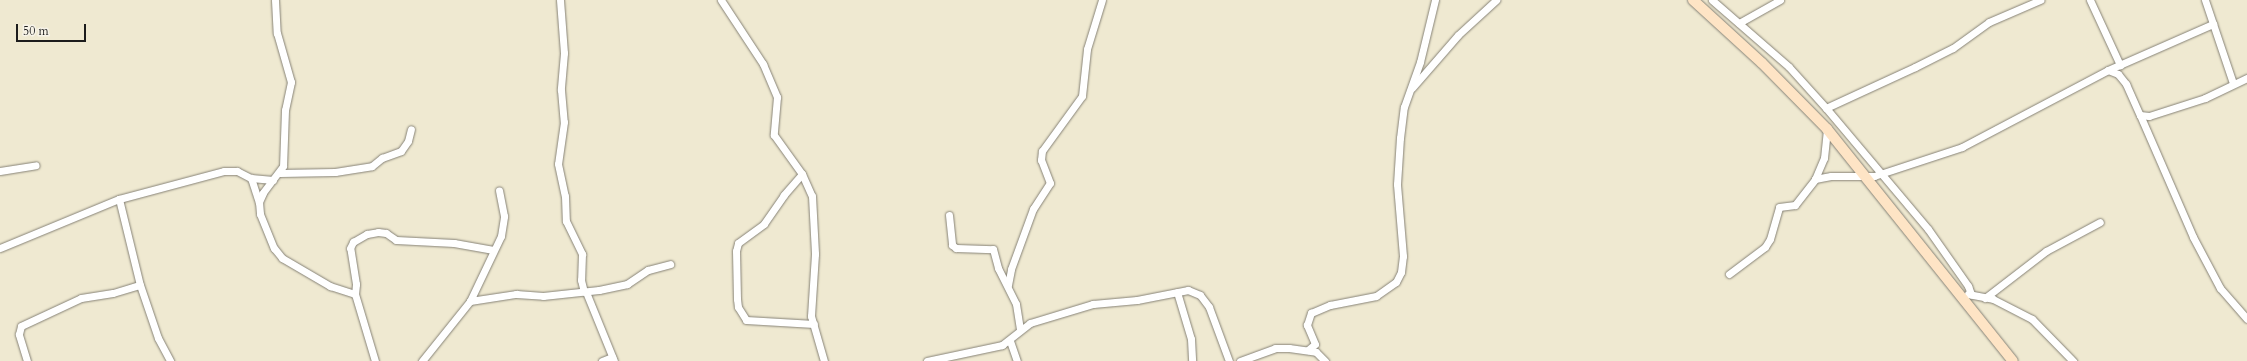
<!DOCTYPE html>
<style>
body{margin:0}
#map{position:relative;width:2247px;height:361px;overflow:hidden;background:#efe9d1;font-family:Cardo,serif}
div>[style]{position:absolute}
.roads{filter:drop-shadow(0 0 1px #868276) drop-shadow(0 0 1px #868276)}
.street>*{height:7px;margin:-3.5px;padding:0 3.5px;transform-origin:3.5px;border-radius:3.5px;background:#fff}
.secondary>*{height:10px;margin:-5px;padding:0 5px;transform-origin:5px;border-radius:5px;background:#fee4c5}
span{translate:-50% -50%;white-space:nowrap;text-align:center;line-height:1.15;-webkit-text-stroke:4px #f7f3e8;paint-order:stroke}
.scale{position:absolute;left:16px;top:24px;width:70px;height:18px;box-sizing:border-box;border:2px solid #1c1c1c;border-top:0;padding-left:5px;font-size:12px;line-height:14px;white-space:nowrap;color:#1c1c1c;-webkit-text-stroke:3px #f7f3e8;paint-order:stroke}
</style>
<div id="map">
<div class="roads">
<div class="street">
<div style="left:275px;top:0;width:33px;rotate:87deg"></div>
<div style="left:277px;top:33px;width:51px;rotate:74.1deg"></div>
<div style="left:291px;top:82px;width:29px;rotate:102deg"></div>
<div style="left:285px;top:110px;width:56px;rotate:92deg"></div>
<div style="left:283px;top:166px;width:34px;rotate:127deg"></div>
<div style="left:263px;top:193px;width:10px;rotate:114deg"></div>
<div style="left:259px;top:202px;width:12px;rotate:85deg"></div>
<div style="left:260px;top:214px;width:37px;rotate:68deg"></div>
<div style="left:274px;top:248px;width:13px;rotate:51deg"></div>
<div style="left:282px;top:258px;width:56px;rotate:30.3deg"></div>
<div style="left:330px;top:286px;width:26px;rotate:18deg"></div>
<div style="left:355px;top:294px;width:70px;rotate:73.4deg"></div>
<div style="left:560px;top:0;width:53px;rotate:85.7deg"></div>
<div style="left:564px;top:53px;width:37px;rotate:95deg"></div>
<div style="left:561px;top:90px;width:32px;rotate:85deg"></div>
<div style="left:564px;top:122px;width:42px;rotate:98.1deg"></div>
<div style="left:558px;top:164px;width:33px;rotate:78deg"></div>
<div style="left:565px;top:196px;width:25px;rotate:88deg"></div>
<div style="left:566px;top:221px;width:37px;rotate:64deg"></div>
<div style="left:582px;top:254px;width:26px;rotate:92deg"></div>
<div style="left:581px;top:280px;width:12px;rotate:76deg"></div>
<div style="left:721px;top:0;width:77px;rotate:56.7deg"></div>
<div style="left:763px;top:64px;width:36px;rotate:67deg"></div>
<div style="left:777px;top:97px;width:38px;rotate:95deg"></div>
<div style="left:774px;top:135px;width:48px;rotate:54.3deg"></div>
<div style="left:802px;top:174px;width:24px;rotate:66deg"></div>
<div style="left:812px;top:196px;width:58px;rotate:87deg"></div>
<div style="left:815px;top:254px;width:62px;rotate:93.7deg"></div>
<div style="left:811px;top:316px;width:47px;rotate:73.9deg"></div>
<div style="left:1712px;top:0;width:102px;rotate:41deg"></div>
<div style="left:1789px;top:67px;width:55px;rotate:47.9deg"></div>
<div style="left:1826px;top:108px;width:158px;rotate:49.9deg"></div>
<div style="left:1928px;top:229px;width:70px;rotate:54.9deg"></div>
<div style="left:1968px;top:286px;width:9px;rotate:69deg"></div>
<div style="left:2090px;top:0;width:72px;rotate:65.2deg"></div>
<div style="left:2205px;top:0;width:88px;rotate:71.4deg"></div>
<div style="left:1739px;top:23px;width:47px;rotate:-29.3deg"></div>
<div style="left:2108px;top:70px;width:115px;rotate:-23.7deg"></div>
<div style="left:1412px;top:88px;width:70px;rotate:-49deg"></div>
<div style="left:1458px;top:35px;width:52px;rotate:-42.6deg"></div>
<div style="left:1826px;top:108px;width:98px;rotate:-24.7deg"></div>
<div style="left:1915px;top:67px;width:42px;rotate:-26.6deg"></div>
<div style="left:1953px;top:48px;width:44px;rotate:-35.8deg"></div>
<div style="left:1989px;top:22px;width:56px;rotate:-23.3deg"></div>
<div style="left:2140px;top:115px;width:133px;rotate:66.5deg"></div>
<div style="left:2193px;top:237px;width:58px;rotate:62.1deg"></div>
<div style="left:2220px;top:288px;width:41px;rotate:48.9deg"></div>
<div style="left:0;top:171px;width:36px;rotate:-9deg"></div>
<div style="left:280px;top:173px;width:55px;rotate:-1deg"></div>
<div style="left:335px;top:172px;width:37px;rotate:-9deg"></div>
<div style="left:372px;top:166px;width:13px;rotate:-39deg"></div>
<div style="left:382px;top:158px;width:20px;rotate:-20deg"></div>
<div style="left:401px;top:151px;width:12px;rotate:-55deg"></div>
<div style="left:408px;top:141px;width:12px;rotate:-76deg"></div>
<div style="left:802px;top:174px;width:28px;rotate:131deg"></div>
<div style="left:784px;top:195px;width:35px;rotate:125deg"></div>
<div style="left:764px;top:224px;width:32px;rotate:144deg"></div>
<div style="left:738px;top:243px;width:8px;rotate:104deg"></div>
<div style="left:736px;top:251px;width:48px;rotate:88.8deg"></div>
<div style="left:737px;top:299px;width:8px;rotate:83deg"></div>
<div style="left:738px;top:307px;width:15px;rotate:58deg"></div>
<div style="left:746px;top:320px;width:68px;rotate:3.4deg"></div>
<div style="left:251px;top:178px;width:25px;rotate:72deg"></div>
<div style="left:1815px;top:179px;width:16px;rotate:-11deg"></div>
<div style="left:1831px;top:176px;width:43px"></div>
<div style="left:1874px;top:176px;width:93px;rotate:-18.2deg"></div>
<div style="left:1962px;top:147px;width:165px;rotate:-27.8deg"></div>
<div style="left:2108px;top:70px;width:11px;rotate:22deg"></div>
<div style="left:2118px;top:74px;width:13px;rotate:51deg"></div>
<div style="left:2126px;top:84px;width:34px;rotate:66deg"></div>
<div style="left:2140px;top:115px;width:9px;rotate:6deg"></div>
<div style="left:2149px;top:116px;width:59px;rotate:-17.8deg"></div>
<div style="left:2205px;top:98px;width:47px;rotate:-25.5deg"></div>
<div style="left:119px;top:199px;width:89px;rotate:76.3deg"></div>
<div style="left:140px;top:285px;width:56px;rotate:71.2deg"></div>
<div style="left:158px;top:338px;width:26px;rotate:62deg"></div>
<div style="left:949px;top:215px;width:30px;rotate:84deg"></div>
<div style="left:952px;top:245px;width:5px;rotate:37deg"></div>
<div style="left:956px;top:248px;width:37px;rotate:2deg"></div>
<div style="left:993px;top:249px;width:20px;rotate:75deg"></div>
<div style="left:998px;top:268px;width:40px;rotate:63.4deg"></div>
<div style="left:1016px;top:304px;width:25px;rotate:81deg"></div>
<div style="left:0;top:248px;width:129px;rotate:-22.4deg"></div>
<div style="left:119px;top:199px;width:109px;rotate:-14.9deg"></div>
<div style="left:224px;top:171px;width:13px"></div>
<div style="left:237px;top:171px;width:16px;rotate:27deg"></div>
<div style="left:251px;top:178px;width:22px;rotate:5deg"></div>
<div style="left:1729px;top:274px;width:45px;rotate:-36.9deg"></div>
<div style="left:1765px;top:247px;width:9px;rotate:-58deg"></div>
<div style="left:1770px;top:239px;width:33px;rotate:-74deg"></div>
<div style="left:1779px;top:207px;width:16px;rotate:-7deg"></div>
<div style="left:1795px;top:205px;width:33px;rotate:-52deg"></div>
<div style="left:1815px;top:179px;width:23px;rotate:-67deg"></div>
<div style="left:1824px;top:158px;width:29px;rotate:-84deg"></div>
<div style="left:1008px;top:285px;width:16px;rotate:-79deg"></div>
<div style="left:1011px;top:269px;width:64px;rotate:-69.9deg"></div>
<div style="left:1033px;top:209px;width:31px;rotate:-57deg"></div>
<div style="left:1050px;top:183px;width:25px;rotate:-111deg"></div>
<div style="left:1041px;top:160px;width:9px;rotate:-84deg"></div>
<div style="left:1042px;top:151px;width:68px;rotate:-54deg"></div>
<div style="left:1082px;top:96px;width:47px;rotate:-83.9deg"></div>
<div style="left:1087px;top:49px;width:51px;rotate:-73deg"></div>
<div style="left:586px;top:292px;width:74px;rotate:67.9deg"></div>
<div style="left:1177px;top:292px;width:49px;rotate:73.4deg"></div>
<div style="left:1191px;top:339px;width:22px;rotate:87deg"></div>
<div style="left:355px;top:294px;width:10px;rotate:-84deg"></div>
<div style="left:356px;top:284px;width:36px;rotate:-99deg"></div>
<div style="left:350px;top:248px;width:7px;rotate:-63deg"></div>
<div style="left:353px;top:242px;width:16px;rotate:-30deg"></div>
<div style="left:367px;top:234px;width:11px;rotate:-10deg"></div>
<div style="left:378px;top:232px;width:8px;rotate:7deg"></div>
<div style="left:386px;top:233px;width:12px;rotate:35deg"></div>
<div style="left:396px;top:240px;width:58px;rotate:3deg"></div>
<div style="left:454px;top:243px;width:40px;rotate:10deg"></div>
<div style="left:1968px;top:294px;width:25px;rotate:11deg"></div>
<div style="left:1993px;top:299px;width:44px;rotate:27.1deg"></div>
<div style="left:2032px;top:319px;width:59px;rotate:45.7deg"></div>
<div style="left:1985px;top:298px;width:77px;rotate:-37.6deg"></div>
<div style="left:2046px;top:251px;width:61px;rotate:-28.2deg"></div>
<div style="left:470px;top:301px;width:72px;rotate:-64.5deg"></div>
<div style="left:501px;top:236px;width:20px;rotate:-81deg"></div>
<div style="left:504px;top:216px;width:26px;rotate:-101deg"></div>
<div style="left:1010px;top:341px;width:21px;rotate:71deg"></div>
<div style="left:1308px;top:350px;width:9px;rotate:-41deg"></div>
<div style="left:1315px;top:344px;width:21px;rotate:-113deg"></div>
<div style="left:1307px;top:325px;width:13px;rotate:-72deg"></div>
<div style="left:1311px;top:313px;width:21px;rotate:-23deg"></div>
<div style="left:1330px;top:305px;width:47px;rotate:-11.1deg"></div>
<div style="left:1376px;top:296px;width:24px;rotate:-35deg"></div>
<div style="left:1396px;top:282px;width:11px;rotate:-63deg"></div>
<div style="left:1401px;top:272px;width:16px;rotate:-83deg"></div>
<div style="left:1403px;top:256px;width:72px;rotate:-94.8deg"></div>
<div style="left:1397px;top:184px;width:46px;rotate:-86.3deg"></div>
<div style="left:1400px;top:138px;width:31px;rotate:-83deg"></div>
<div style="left:1404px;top:107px;width:48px;rotate:-70.4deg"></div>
<div style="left:1420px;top:62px;width:64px;rotate:-76.4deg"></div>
<div style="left:27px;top:361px;width:28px;rotate:-107deg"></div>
<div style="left:19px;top:334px;width:8px;rotate:-76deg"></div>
<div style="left:21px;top:326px;width:66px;rotate:-25deg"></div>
<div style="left:81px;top:298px;width:32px;rotate:-9deg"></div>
<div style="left:113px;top:293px;width:28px;rotate:-17deg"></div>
<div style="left:422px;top:361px;width:77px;rotate:-51.3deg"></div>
<div style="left:470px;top:301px;width:47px;rotate:-8.7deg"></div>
<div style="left:516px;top:294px;width:27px;rotate:4deg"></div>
<div style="left:543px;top:296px;width:56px;rotate:-6.1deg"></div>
<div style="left:599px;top:290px;width:29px;rotate:-12deg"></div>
<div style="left:627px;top:284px;width:25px;rotate:-34deg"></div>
<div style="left:648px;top:270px;width:23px;rotate:-15deg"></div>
<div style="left:602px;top:361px;width:11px;rotate:-22deg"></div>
<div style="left:927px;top:361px;width:77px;rotate:-12deg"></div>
<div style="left:1002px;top:345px;width:36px;rotate:-38deg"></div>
<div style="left:1030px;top:323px;width:66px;rotate:-16.8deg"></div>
<div style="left:1093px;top:304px;width:44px;rotate:-5.2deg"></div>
<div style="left:1137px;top:300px;width:52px;rotate:-11.1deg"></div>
<div style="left:1188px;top:290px;width:13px;rotate:23deg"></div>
<div style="left:1200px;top:295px;width:15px;rotate:53deg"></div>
<div style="left:1209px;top:307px;width:58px;rotate:69.7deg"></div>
<div style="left:1240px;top:361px;width:37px;rotate:-20deg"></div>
<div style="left:1275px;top:348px;width:14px"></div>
<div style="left:1289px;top:348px;width:27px;rotate:8deg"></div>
<div style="left:1316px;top:352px;width:13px;rotate:45deg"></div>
</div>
<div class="secondary">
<div style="left:1693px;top:0;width:93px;rotate:42.4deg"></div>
<div style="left:1762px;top:63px;width:93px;rotate:45.4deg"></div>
<div style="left:1827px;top:129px;width:297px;rotate:51.3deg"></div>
</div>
</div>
<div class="scale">50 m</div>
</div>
